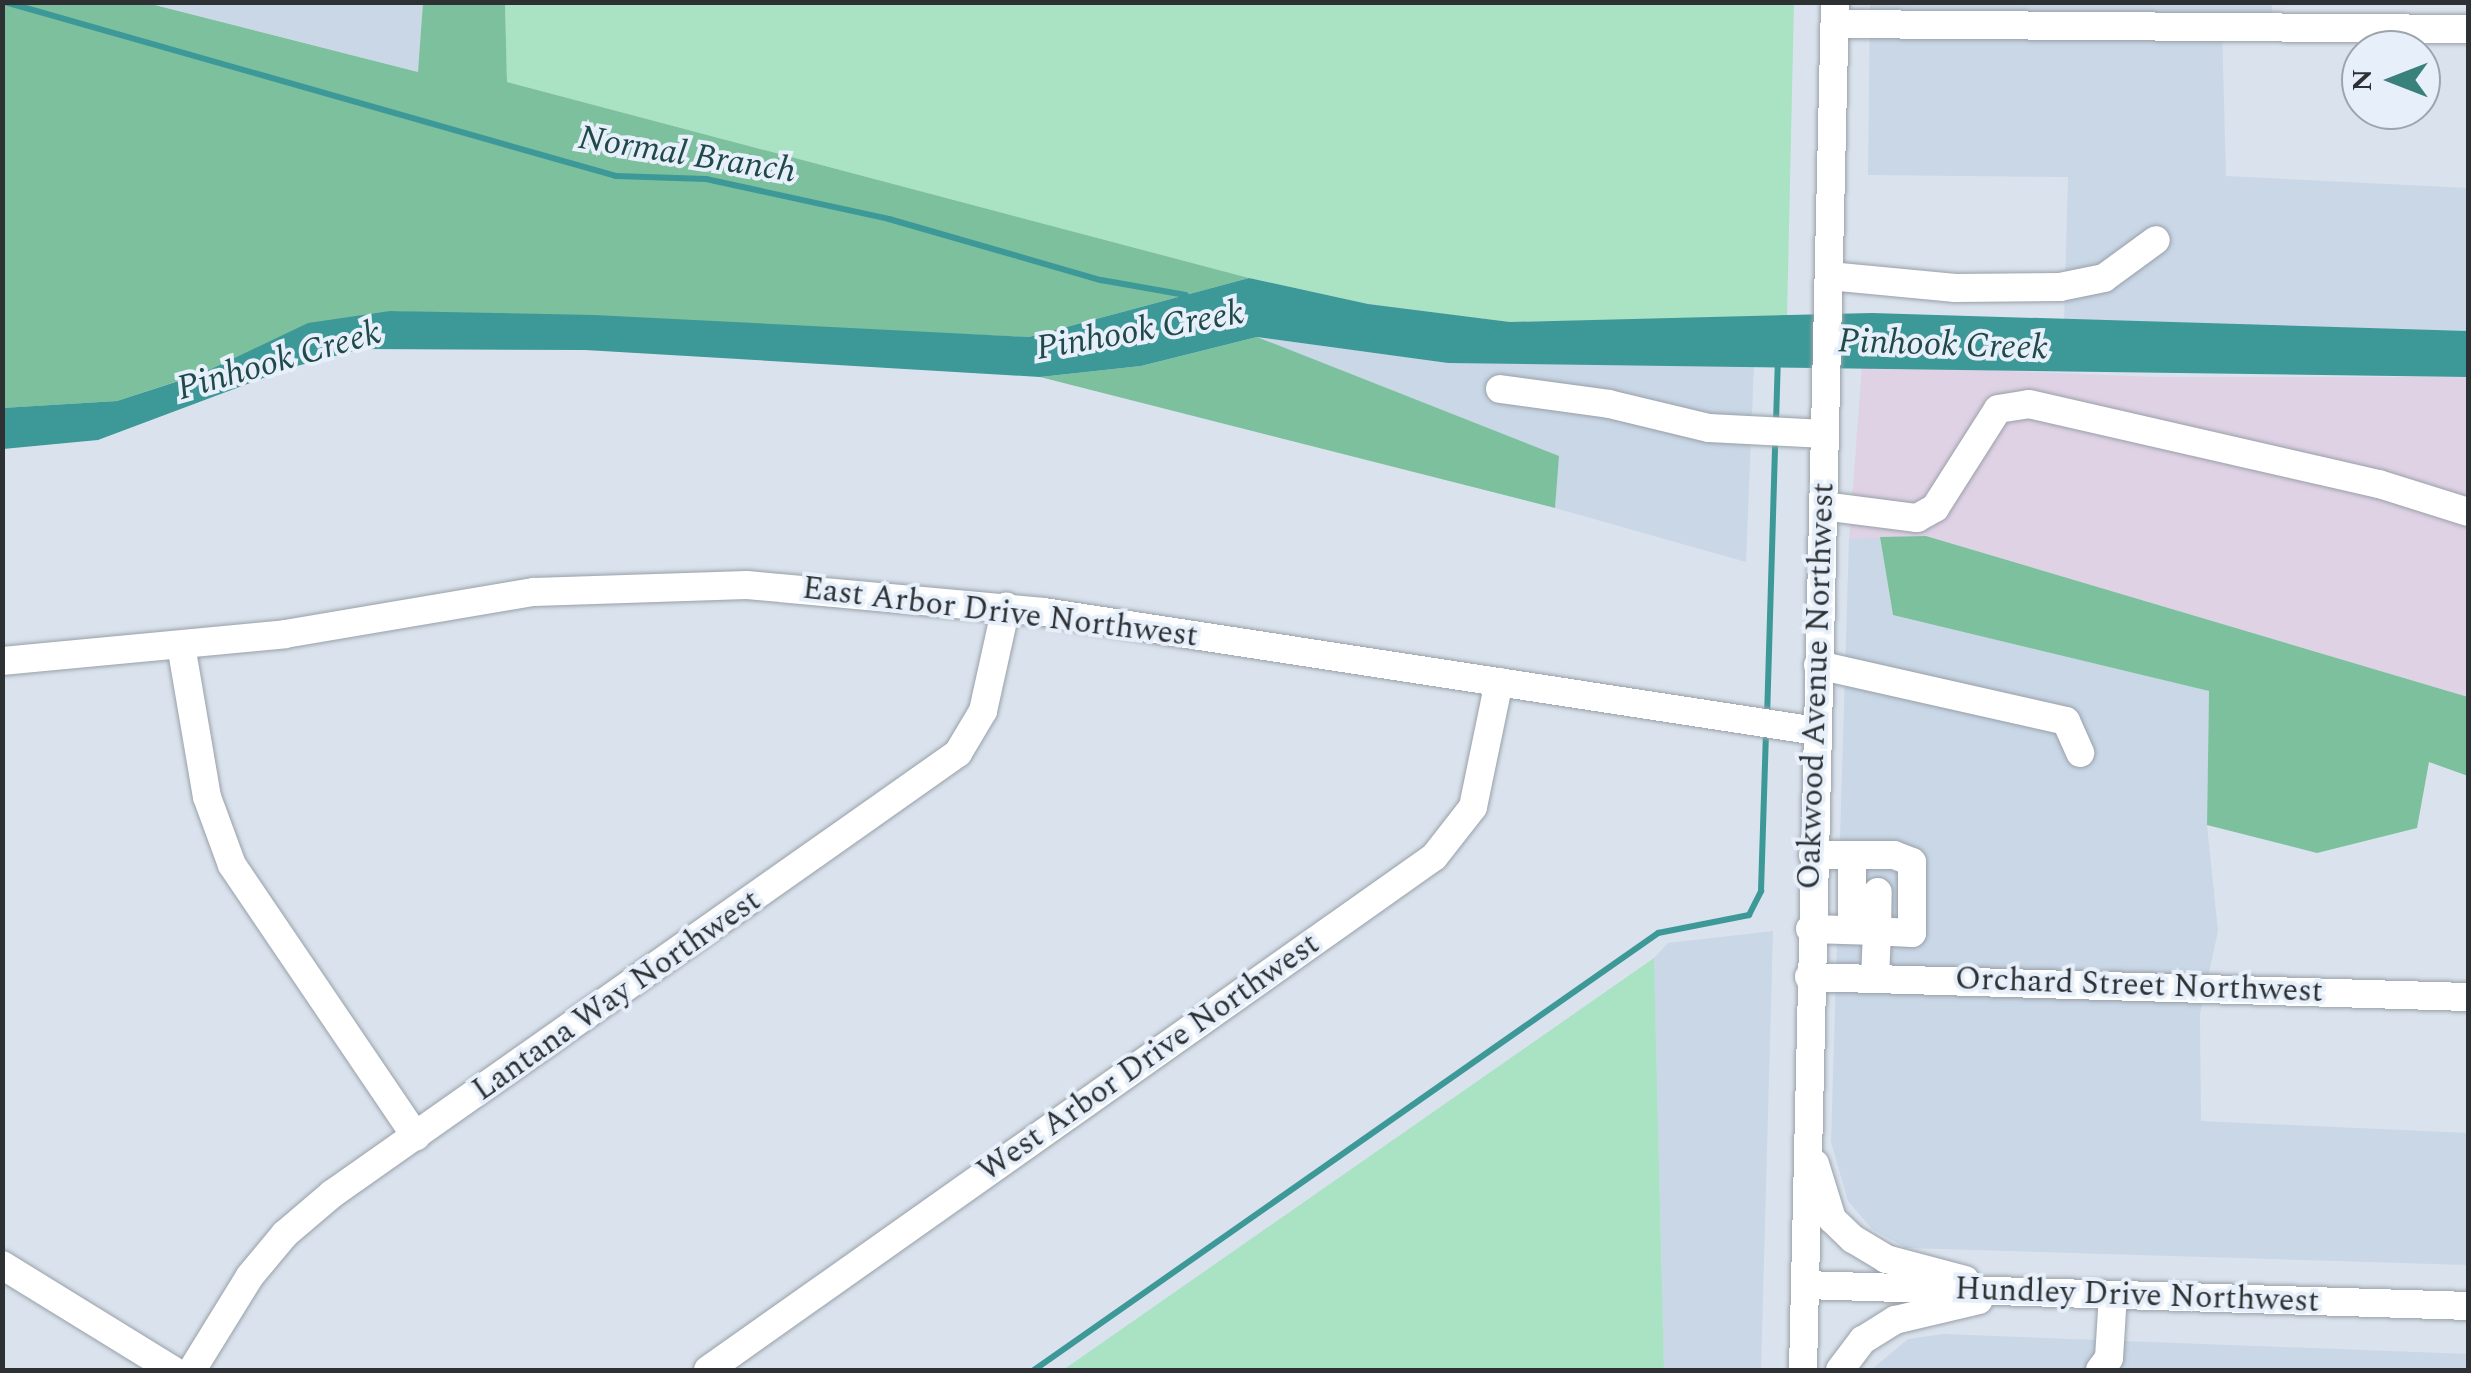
<!DOCTYPE html>
<style>
body{margin:0}
#map{position:relative;width:2471px;height:1373px;overflow:hidden;background:#dae3ed;font-family:Spectral,serif}
div>[style]{position:absolute}
.built>*{inset:0;background:#c9d7e6}
.industrial>*{inset:0;background:#e0d2e5}
.green>*{inset:0;background:#aae2c4}
.forest>*{inset:0;background:#7cc09e}
.water>*{inset:0;background:#3d9898}
.stream>*{height:6px;margin:-3px;padding:0 3px;transform-origin:3px;border-radius:3px;background:#3d9898}
.roads{filter:drop-shadow(0 0 2px #98a0a9) drop-shadow(0 0 2px #98a0a9)}
.minor>*{height:28px;margin:-14px;padding:0 14px;transform-origin:14px;border-radius:14px;background:#fff}
span{translate:-50% -50%;white-space:nowrap;text-align:center;line-height:1.15;-webkit-text-stroke:8px #e7f0fa;paint-order:stroke}
.street-label{font-size:32px;color:#2d3134}
.water-label{font-size:35px;color:#204949;font-style:italic}
.frame{position:absolute;inset:0;border:5px solid #2d3134;pointer-events:none}
.north{position:absolute;left:2341px;top:30px;width:100px;height:100px;box-sizing:border-box;background:#e7f0fa;border:2px solid #9da4ab;border-radius:50%;rotate:270deg;font-size:28px;font-weight:700;line-height:40px;text-align:center;color:#2d3134}
.north::after{content:'';display:block;margin:auto;width:35px;height:45px;background:#3a817b;clip-path:polygon(50% 0,100% 100%,50% 72%,0 100%)}
</style>
<div id="map">
<div class="built">
<div style="clip-path:polygon(148px 3px,423px 3px,419px 72px)"></div>
<div style="clip-path:polygon(1870px 3px,2272px 3px,2272px 26px,2222px 28px,2226px 176px,2468px 188px,2468px 331px,2064px 323px,2068px 177px,1868px 175px)"></div>
<div style="clip-path:polygon(1257px 337px,1448px 363px,1754px 364px,1746px 562px,1555px 508px,1558px 456px)"></div>
<div style="clip-path:polygon(1880px 537px,1893px 615px,2209px 691px,2207px 825px,2218px 931px,2200px 1014px,2201px 1121px,2468px 1133px,2468px 1265px,1906px 1248px,1872px 1229px,1848px 1201px,1831px 1142px,1849px 539px)"></div>
<div style="clip-path:polygon(1773px 931px,1761px 1370px,1664px 1370px,1654px 958px,1668px 943px)"></div>
<div style="clip-path:polygon(1943px 1334px,2468px 1354px,2468px 1370px,1871px 1370px,1908px 1339px)"></div>
</div>
<div class="industrial">
<div style="clip-path:polygon(1862px 365px,2157px 377px,2468px 377px,2468px 697px,1926px 536px,1849px 539px)"></div>
</div>
<div class="green">
<div style="clip-path:polygon(505px 3px,1794px 3px,1787px 317px,1510px 322px,1368px 304px,1249px 278px,507px 82px)"></div>
<div style="clip-path:polygon(1654px 958px,1664px 1370px,1063px 1370px)"></div>
</div>
<div class="forest">
<div style="clip-path:polygon(2px 3px,147px 3px,418px 72px,423px 3px,505px 3px,507px 82px,1249px 278px,1029px 337px,390px 311px,117px 401px,3px 408px)"></div>
<div style="clip-path:polygon(1257px 337px,1559px 456px,1555px 508px,1040px 377px,1141px 366px)"></div>
<div style="clip-path:polygon(1926px 536px,2468px 697px,2468px 776px,2429px 762px,2417px 828px,2317px 853px,2207px 825px,2209px 691px,1893px 615px,1880px 537px)"></div>
</div>
<div class="water">
<div style="clip-path:polygon(1249px 278px,1368px 304px,1510px 322px,1872px 313px,2468px 331px,2468px 377px,1448px 363px,1257px 337px,1141px 366px,1040px 377px,585px 350px,362px 349px,293px 367px,98px 440px,3px 449px,2px 408px,117px 401px,203px 373px,308px 323px,390px 311px,594px 315px,1029px 337px)"></div>
</div>
<div class="stream">
<div style="left:5px;top:2px;width:635px;rotate:15.9deg"></div>
<div style="left:616px;top:176px;width:90px;rotate:1.9deg"></div>
<div style="left:706px;top:179px;width:187px;rotate:12.3deg"></div>
<div style="left:889px;top:219px;width:221px;rotate:16.1deg"></div>
<div style="left:1101px;top:280px;width:86px;rotate:10deg"></div>
<div style="left:1776px;top:423px;width:67px;rotate:-88.3deg"></div>
<div style="left:1767px;top:718px;width:277px;rotate:-88.3deg"></div>
<div style="left:1034px;top:1370px;width:762px;rotate:-35deg"></div>
<div style="left:1658px;top:933px;width:93px;rotate:-11.2deg"></div>
<div style="left:1749px;top:915px;width:27px;rotate:-63deg"></div>
<div style="left:1761px;top:891px;width:160px;rotate:-88.2deg"></div>
</div>
<div class="roads">
<div class="minor">
<div style="left:1835px;top:24px;width:633px;rotate:0.45deg"></div>
<div style="left:1829px;top:276px;width:127px;rotate:5.4deg"></div>
<div style="left:1955px;top:288px;width:105px;rotate:-0.5deg"></div>
<div style="left:2060px;top:287px;width:45px;rotate:-11.6deg"></div>
<div style="left:2104px;top:278px;width:64px;rotate:-36.2deg"></div>
<div style="left:1500px;top:389px;width:110px;rotate:7.8deg"></div>
<div style="left:1609px;top:404px;width:103px;rotate:13.5deg"></div>
<div style="left:1709px;top:428px;width:116px;rotate:3deg"></div>
<div style="left:1823px;top:506px;width:95px;rotate:7.3deg"></div>
<div style="left:1917px;top:518px;width:21px;rotate:-29deg"></div>
<div style="left:1935px;top:508px;width:117px;rotate:-57.5deg"></div>
<div style="left:1998px;top:409px;width:31px;rotate:-9deg"></div>
<div style="left:2029px;top:404px;width:359px;rotate:12.9deg"></div>
<div style="left:2379px;top:484px;width:93px;rotate:17.5deg"></div>
<div style="left:181px;top:645px;width:154px;rotate:80.3deg"></div>
<div style="left:207px;top:797px;width:72px;rotate:69.8deg"></div>
<div style="left:232px;top:865px;width:328px;rotate:55.9deg"></div>
<div style="left:2px;top:661px;width:284px;rotate:-5.4deg"></div>
<div style="left:285px;top:634px;width:253px;rotate:-9.6deg"></div>
<div style="left:534px;top:592px;width:213px;rotate:-1.9deg"></div>
<div style="left:747px;top:585px;width:298px;rotate:5.2deg"></div>
<div style="left:1044px;top:612px;width:781px;rotate:8.76deg"></div>
<div style="left:1818px;top:665px;width:254px;rotate:12.7deg"></div>
<div style="left:2066px;top:721px;width:35px;rotate:66deg"></div>
<div style="left:1813px;top:855px;width:81px"></div>
<div style="left:1894px;top:855px;width:19px;rotate:21deg"></div>
<div style="left:1912px;top:862px;width:71px;rotate:90deg"></div>
<div style="left:1912px;top:933px;width:35px;rotate:-177deg"></div>
<div style="left:1877px;top:931px;width:47px;rotate:92.4deg"></div>
<div style="left:1810px;top:929px;width:67px;rotate:1.7deg"></div>
<div style="left:1877px;top:931px;width:39px;rotate:-89deg"></div>
<div style="left:1852px;top:930px;width:75px;rotate:-90deg"></div>
<div style="left:1809px;top:977px;width:659px;rotate:1.74deg"></div>
<div style="left:1815px;top:1164px;width:58px;rotate:72.8deg"></div>
<div style="left:1832px;top:1219px;width:29px;rotate:44deg"></div>
<div style="left:1853px;top:1239px;width:39px;rotate:31deg"></div>
<div style="left:1886px;top:1259px;width:82px;rotate:14.9deg"></div>
<div style="left:2px;top:1265px;width:201px;rotate:31.6deg"></div>
<div style="left:1805px;top:1285px;width:663px;rotate:1.81deg"></div>
<div style="left:192px;top:1370px;width:110px;rotate:-58.3deg"></div>
<div style="left:250px;top:1276px;width:55px;rotate:-50.2deg"></div>
<div style="left:285px;top:1234px;width:62px;rotate:-40.4deg"></div>
<div style="left:332px;top:1194px;width:766px;rotate:-35.16deg"></div>
<div style="left:958px;top:753px;width:49px;rotate:-59.2deg"></div>
<div style="left:983px;top:711px;width:107px;rotate:-77.5deg"></div>
<div style="left:708px;top:1370px;width:889px;rotate:-35.25deg"></div>
<div style="left:1434px;top:857px;width:63px;rotate:-52deg"></div>
<div style="left:1473px;top:807px;width:128px;rotate:-78.3deg"></div>
<div style="left:1803px;top:1370px;width:1368px;rotate:-88.66deg"></div>
<div style="left:1840px;top:1370px;width:38px;rotate:-53deg"></div>
<div style="left:1863px;top:1340px;width:38px;rotate:-32deg"></div>
<div style="left:1895px;top:1320px;width:86px;rotate:-13.4deg"></div>
<div style="left:2100px;top:1370px;width:15px;rotate:-53deg"></div>
<div style="left:2109px;top:1358px;width:63px;rotate:-86.4deg"></div>
</div>
</div>
<div class="street-label">
<span style="left:1000px;top:613px;rotate:7deg">East Arbor Drive Northwest</span>
<span style="left:1817px;top:686px;rotate:-88deg">Oakwood Avenue Northwest</span>
<span style="left:2139px;top:986px;rotate:2deg">Orchard Street Northwest</span>
<span style="left:617px;top:996px;rotate:-35deg">Lantana Way Northwest</span>
<span style="left:1149px;top:1058px;rotate:-35deg">West Arbor Drive Northwest</span>
<span style="left:2137px;top:1296px;rotate:2deg">Hundley Drive Northwest</span>
</div>
<div class="water-label">
<span style="left:687px;top:155px;rotate:9deg">Normal Branch</span>
<span style="left:1140px;top:331px;rotate:-10deg">Pinhook Creek</span>
<span style="left:1943px;top:345px;rotate:2deg">Pinhook Creek</span>
<span style="left:279px;top:361px;rotate:-16deg">Pinhook Creek</span>
</div>
<div class="frame"></div>
<div class="north">N</div>
</div>
